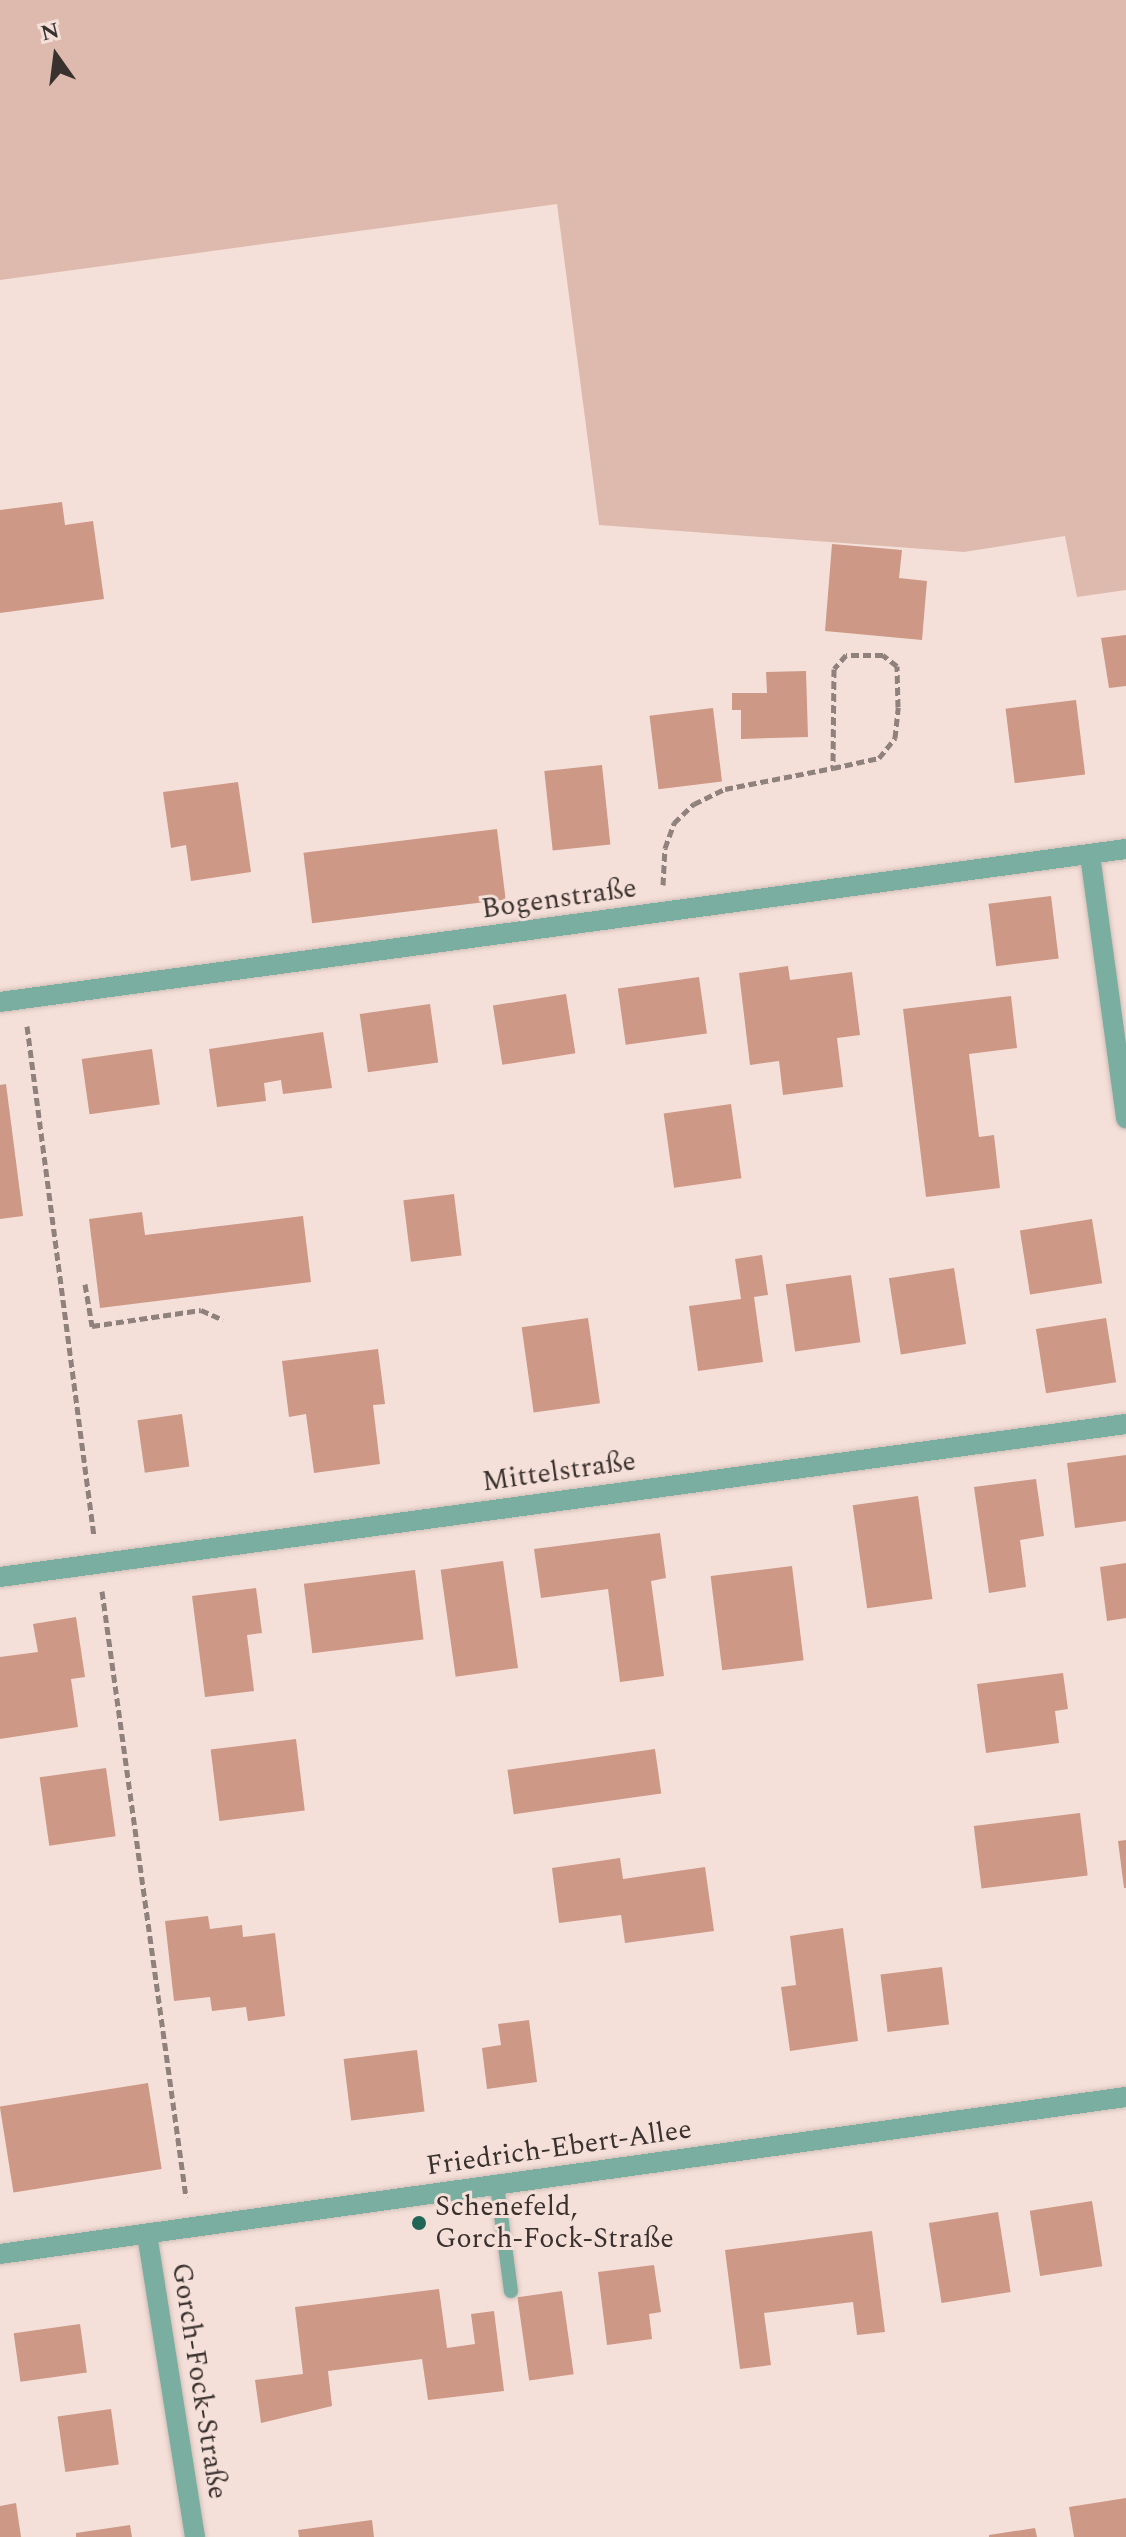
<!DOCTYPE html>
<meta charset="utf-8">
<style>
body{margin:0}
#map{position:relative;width:1126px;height:2537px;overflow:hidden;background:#f5e0d9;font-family:Spectral,serif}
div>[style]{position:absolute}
.green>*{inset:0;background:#debaae}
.building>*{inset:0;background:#cd9886;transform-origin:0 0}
.path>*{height:5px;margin-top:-2.5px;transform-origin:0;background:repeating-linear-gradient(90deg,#8f817c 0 8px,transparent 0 12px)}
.roads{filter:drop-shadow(0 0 2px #cfbdb7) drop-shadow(0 0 2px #cfbdb7)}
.service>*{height:14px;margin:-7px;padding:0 7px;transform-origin:7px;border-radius:7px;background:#7aaea0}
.minor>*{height:20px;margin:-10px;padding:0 10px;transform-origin:10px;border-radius:10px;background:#7aaea0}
.tertiary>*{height:20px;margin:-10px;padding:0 10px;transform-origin:10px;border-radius:10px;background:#7aaea0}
.dots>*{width:22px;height:22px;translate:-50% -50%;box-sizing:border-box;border:4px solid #f5e0d9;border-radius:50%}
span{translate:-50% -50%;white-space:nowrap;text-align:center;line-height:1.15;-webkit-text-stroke:6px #f5e0d9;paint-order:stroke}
.street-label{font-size:28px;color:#39312e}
.poi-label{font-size:28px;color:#39312e}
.left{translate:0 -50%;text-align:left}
.north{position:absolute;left:16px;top:16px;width:80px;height:80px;-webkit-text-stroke:6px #f5e0d9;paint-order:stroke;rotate:346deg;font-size:22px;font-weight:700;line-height:32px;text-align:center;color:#39312e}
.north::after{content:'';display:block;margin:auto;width:28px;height:36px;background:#39312e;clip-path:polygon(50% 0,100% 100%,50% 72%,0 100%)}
</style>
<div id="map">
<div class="green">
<div style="clip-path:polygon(0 0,1126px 0,1126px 590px,1077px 597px,1065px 536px,964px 552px,599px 525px,557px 204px,0 280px)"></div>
</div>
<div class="building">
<div style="clip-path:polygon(62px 502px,65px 525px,93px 521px,104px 599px,0 613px,0 510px)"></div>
<div style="clip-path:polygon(832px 544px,902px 550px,899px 578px,927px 581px,922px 640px,825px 631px)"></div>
<div style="clip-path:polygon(1126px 635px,1126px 686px,1109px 688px,1101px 638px)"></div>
<div style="clip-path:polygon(806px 671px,808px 737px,741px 739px,741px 710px,732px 710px,732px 693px,767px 693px,766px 672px)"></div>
<div style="left:1076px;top:700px;width:75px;height:71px;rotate:83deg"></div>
<div style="left:713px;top:708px;width:74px;height:64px;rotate:83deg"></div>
<div style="left:602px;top:765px;width:80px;height:58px;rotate:84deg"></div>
<div style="clip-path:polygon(238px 782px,251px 872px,191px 881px,186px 845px,171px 848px,163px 792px)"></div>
<div style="left:497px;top:829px;width:71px;height:195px;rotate:83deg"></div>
<div style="left:1051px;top:896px;width:63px;height:63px;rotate:83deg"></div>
<div style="clip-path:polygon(788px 966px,790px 980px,852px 972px,860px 1035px,837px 1038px,843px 1087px,783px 1095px,779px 1061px,750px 1065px,739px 973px)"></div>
<div style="left:699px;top:977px;width:57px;height:82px;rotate:82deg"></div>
<div style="left:566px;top:994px;width:60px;height:74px;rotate:81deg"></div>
<div style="clip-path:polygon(1011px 996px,1017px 1048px,969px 1054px,979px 1137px,994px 1135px,1000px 1188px,926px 1197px,903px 1009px)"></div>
<div style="left:430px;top:1004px;width:59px;height:71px;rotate:82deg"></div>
<div style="clip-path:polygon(323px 1032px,332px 1088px,283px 1094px,281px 1080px,264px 1083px,266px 1101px,217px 1107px,209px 1049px)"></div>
<div style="left:152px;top:1049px;width:56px;height:71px;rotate:82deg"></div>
<div style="clip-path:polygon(6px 1084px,23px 1216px,0 1219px,0 1085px)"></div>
<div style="left:731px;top:1104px;width:75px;height:68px;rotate:82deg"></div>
<div style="left:454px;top:1194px;width:62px;height:51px;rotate:83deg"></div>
<div style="clip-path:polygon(142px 1212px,145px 1235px,303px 1216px,311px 1282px,100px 1308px,89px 1219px)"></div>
<div style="left:1092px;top:1219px;width:65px;height:73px;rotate:81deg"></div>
<div style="clip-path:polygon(762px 1255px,768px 1295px,754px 1297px,763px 1362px,698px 1371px,689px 1306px,741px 1299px,735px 1259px)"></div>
<div style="left:954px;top:1268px;width:77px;height:66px;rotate:81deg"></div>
<div style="left:851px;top:1275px;width:68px;height:66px;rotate:82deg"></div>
<div style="left:588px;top:1318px;width:86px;height:67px;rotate:82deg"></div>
<div style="left:1106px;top:1318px;width:65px;height:71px;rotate:81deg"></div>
<div style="clip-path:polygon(378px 1349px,385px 1404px,373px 1405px,380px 1464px,314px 1473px,306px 1414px,289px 1417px,282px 1361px)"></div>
<div style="left:182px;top:1414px;width:53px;height:45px;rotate:82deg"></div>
<div style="clip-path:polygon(1126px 1455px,1126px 1521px,1075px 1528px,1067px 1463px)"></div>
<div style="clip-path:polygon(1036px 1479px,1044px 1536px,1020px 1540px,1026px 1587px,989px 1593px,974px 1487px)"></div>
<div style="left:918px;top:1496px;width:104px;height:66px;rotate:82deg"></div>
<div style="clip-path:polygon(660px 1533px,666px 1578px,651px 1581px,664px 1676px,620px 1682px,608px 1589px,541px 1598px,534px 1549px)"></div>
<div style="left:503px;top:1561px;width:108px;height:63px;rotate:82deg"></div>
<div style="clip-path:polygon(1126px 1563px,1126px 1618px,1107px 1621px,1100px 1567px)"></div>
<div style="left:792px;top:1566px;width:95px;height:82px;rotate:83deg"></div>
<div style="left:415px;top:1570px;width:70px;height:112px;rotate:83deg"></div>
<div style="clip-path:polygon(256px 1588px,262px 1633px,247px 1635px,254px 1691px,205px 1697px,192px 1596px)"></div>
<div style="clip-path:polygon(76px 1617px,85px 1677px,71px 1679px,78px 1727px,0 1739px,0 1657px,38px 1652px,33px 1624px)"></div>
<div style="clip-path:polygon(1063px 1673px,1068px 1709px,1055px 1711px,1059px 1743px,986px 1753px,977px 1684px)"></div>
<div style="left:296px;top:1739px;width:72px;height:86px;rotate:83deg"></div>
<div style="left:655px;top:1749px;width:45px;height:149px;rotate:82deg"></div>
<div style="left:106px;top:1768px;width:69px;height:67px;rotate:82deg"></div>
<div style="left:1080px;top:1813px;width:63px;height:107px;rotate:83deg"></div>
<div style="clip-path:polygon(1126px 1840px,1126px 1888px,1124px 1888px,1118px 1841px)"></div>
<div style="clip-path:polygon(620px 1858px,623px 1879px,705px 1867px,714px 1931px,625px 1943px,621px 1915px,559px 1923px,552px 1868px)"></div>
<div style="clip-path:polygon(208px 1916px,210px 1929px,242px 1925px,243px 1937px,275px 1933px,285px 2016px,248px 2021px,246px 2007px,212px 2011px,210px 1997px,174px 2001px,165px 1921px)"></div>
<div style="clip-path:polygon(843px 1928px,858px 2041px,790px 2051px,781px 1987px,796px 1985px,790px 1936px)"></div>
<div style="left:942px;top:1967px;width:58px;height:62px;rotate:83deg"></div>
<div style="clip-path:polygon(529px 2020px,537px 2082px,487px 2089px,482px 2048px,501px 2045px,498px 2024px)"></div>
<div style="left:417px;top:2050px;width:62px;height:74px;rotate:83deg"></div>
<div style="left:148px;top:2083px;width:87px;height:150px;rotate:81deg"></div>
<div style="left:1092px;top:2201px;width:66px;height:63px;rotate:81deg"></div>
<div style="left:998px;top:2212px;width:81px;height:70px;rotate:81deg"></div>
<div style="clip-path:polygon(872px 2231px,885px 2332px,857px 2335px,853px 2302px,764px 2313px,771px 2365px,740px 2369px,725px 2250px)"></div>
<div style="clip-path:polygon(654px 2265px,661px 2312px,649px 2314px,652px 2339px,607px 2345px,598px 2272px)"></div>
<div style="clip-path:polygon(439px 2289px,447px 2348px,475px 2344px,471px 2314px,494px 2311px,504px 2391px,428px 2400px,422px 2359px,328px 2371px,332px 2406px,261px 2423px,255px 2380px,303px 2374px,295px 2307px)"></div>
<div style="left:562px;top:2291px;width:84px;height:45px;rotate:82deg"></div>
<div style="left:80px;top:2324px;width:49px;height:67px;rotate:82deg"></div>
<div style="left:111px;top:2409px;width:56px;height:54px;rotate:82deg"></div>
<div style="clip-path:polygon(1126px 2498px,1126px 2537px,1074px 2537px,1069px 2507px)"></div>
<div style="clip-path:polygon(16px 2503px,21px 2537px,0 2537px,0 2506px)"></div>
<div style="clip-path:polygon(372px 2520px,374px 2537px,299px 2537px,298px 2530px)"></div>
<div style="clip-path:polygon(130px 2525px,132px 2537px,76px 2537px,76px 2533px)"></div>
<div style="clip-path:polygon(1035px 2528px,1037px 2537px,989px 2537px,989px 2535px)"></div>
</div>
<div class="path">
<div style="left:663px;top:885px;width:37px;rotate:-87deg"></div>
<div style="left:665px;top:848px;width:27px;rotate:-70deg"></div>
<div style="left:674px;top:823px;width:28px;rotate:-44deg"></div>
<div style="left:694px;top:804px;width:34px;rotate:-26deg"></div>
<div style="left:725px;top:789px;width:110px;rotate:-11deg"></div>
<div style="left:833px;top:768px;width:47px;rotate:-12.3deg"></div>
<div style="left:879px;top:758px;width:26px;rotate:-51deg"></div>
<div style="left:895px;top:738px;width:31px;rotate:-84deg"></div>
<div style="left:898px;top:707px;width:41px;rotate:-91.4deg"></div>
<div style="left:897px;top:666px;width:18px;rotate:-142deg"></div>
<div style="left:883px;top:655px;width:37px;rotate:180deg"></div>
<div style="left:846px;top:655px;width:18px;rotate:131deg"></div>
<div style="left:834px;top:669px;width:99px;rotate:90.6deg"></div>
<div style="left:27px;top:1026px;width:514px;rotate:82.52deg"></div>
<div style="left:85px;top:1284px;width:43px;rotate:80.5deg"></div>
<div style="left:92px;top:1326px;width:110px;rotate:-8.4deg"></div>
<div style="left:201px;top:1310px;width:24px;rotate:24deg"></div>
<div style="left:102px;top:1591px;width:612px;rotate:82.11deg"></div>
</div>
<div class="roads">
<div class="service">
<div style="left:497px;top:2185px;width:107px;rotate:82.5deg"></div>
</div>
<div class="minor">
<div style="left:1090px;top:855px;width:266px;rotate:82.2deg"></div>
<div style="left:0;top:1002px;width:1136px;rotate:-7.74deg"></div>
<div style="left:0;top:1577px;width:1136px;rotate:-7.74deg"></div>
<div style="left:147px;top:2234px;width:307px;rotate:81deg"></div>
</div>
<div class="tertiary">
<div style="left:0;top:2254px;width:1137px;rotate:-7.94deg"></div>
</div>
</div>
<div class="dots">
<div style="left:419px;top:2223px;background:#216556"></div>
</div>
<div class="street-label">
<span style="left:559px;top:899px;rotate:-8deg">Bogenstraße</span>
<span style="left:559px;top:1472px;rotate:-8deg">Mittelstraße</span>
<span style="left:559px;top:2148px;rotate:-8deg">Friedrich-Ebert-Allee</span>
<span style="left:199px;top:2381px;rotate:81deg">Gorch-Fock-Straße</span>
</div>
<div class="poi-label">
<span class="left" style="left:435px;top:2223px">Schenefeld,<br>Gorch-Fock-Straße</span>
</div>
<div class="north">N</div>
</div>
